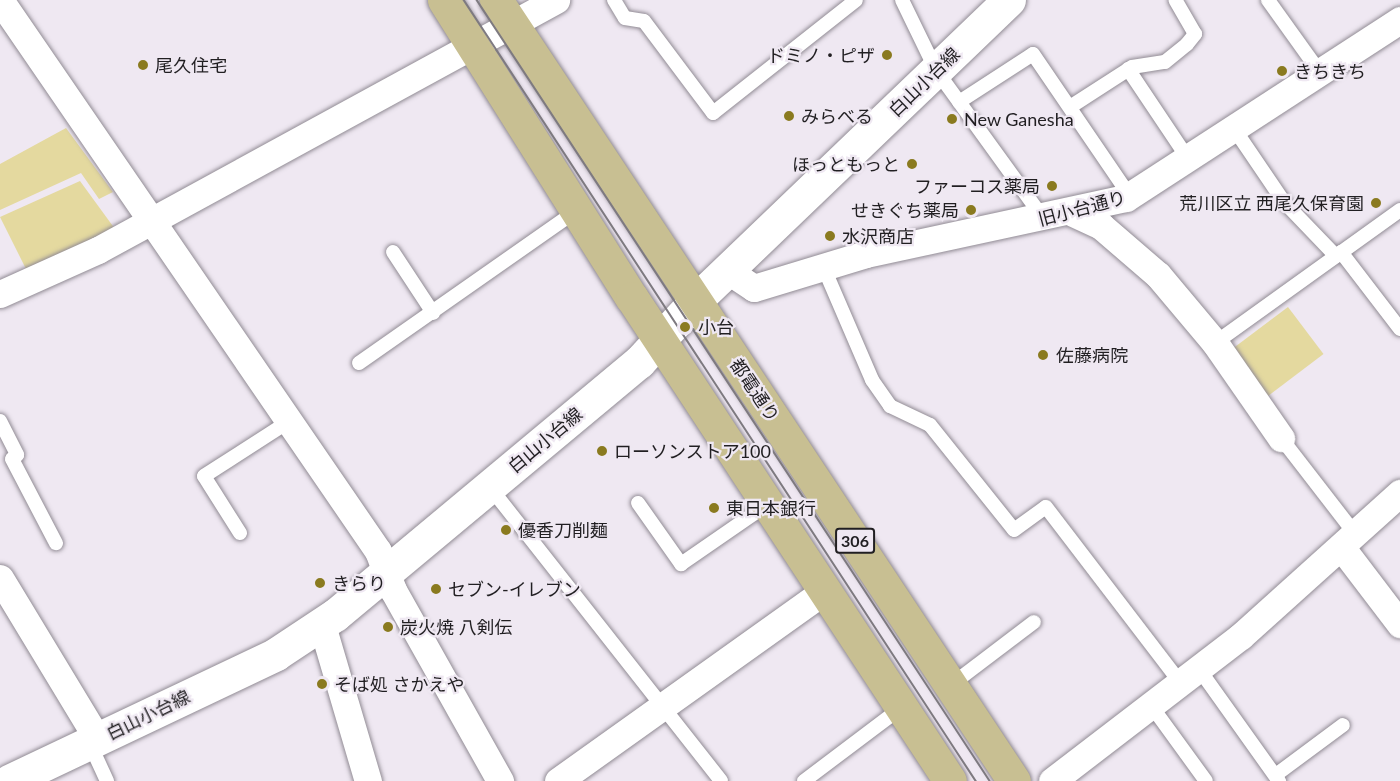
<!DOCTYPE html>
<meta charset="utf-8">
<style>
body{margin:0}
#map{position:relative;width:1400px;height:781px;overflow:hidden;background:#efe8f2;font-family:Lato,"Noto Sans JP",sans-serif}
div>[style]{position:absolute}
.green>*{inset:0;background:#e4d99f;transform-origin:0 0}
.roads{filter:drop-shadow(0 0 2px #918b94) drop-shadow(0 0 2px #918b94)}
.service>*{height:14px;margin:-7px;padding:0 7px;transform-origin:7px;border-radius:7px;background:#fff}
.minor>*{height:27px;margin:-13.5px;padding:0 13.5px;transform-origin:13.5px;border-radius:13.5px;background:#fff}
.secondary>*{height:33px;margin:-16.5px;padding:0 16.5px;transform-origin:16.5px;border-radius:16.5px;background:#fff}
.primary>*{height:33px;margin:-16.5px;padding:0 16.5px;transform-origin:16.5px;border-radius:16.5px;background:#c8bf92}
.tram>*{height:1.5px;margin:-0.75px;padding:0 0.75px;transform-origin:0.75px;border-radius:0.75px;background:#7e7a80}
.dots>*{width:16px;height:16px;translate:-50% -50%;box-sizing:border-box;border:3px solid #efe8f2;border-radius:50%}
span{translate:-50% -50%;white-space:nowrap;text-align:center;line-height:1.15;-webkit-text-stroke:4.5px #efe8f2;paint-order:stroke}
.shield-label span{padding:2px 4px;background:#efe8f2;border:2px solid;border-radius:4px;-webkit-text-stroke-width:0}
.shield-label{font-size:16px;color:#211f22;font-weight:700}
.poi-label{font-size:18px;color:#211f22}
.right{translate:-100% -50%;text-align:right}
.left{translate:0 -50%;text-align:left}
.street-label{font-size:18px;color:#211f22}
</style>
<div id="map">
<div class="green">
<div style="clip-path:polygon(66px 128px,113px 192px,99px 199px,81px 173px,0 210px,0 164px)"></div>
<div style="clip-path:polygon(80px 181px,115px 229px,28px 273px,0 217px)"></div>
<div style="left:1288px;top:307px;width:59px;height:72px;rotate:53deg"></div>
</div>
<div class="roads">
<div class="service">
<div style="left:614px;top:0;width:21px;rotate:59deg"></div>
<div style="left:625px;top:18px;width:19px;rotate:9deg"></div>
<div style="left:644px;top:21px;width:115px;rotate:53.1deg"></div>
<div style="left:713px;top:113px;width:182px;rotate:-38.3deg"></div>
<div style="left:902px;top:0;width:78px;rotate:64.1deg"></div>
<div style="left:936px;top:70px;width:184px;rotate:54.1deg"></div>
<div style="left:1268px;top:0;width:91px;rotate:54.4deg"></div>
<div style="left:1128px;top:69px;width:110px;rotate:56.2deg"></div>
<div style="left:959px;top:102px;width:88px;rotate:-33deg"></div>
<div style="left:1033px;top:54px;width:172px;rotate:55.7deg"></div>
<div style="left:1070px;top:107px;width:74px;rotate:-32.8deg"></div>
<div style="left:1132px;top:67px;width:33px;rotate:-9deg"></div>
<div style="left:1165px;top:62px;width:28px;rotate:-39deg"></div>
<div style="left:1187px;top:44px;width:13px;rotate:-51deg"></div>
<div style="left:1195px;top:34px;width:39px;rotate:-120deg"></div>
<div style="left:1235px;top:130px;width:87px;rotate:55.8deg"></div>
<div style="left:1284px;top:202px;width:75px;rotate:46.1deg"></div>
<div style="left:393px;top:252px;width:73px;rotate:56.7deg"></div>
<div style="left:1341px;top:252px;width:97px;rotate:52.5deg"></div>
<div style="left:823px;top:266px;width:124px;rotate:66.7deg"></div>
<div style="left:872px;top:380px;width:32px;rotate:55deg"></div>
<div style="left:890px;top:406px;width:44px;rotate:25.4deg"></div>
<div style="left:930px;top:425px;width:134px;rotate:51.3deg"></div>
<div style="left:1014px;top:530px;width:39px;rotate:-36deg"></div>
<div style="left:1046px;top:507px;width:220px;rotate:52.6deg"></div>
<div style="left:1215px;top:343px;width:228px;rotate:-35.7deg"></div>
<div style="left:359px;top:363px;width:265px;rotate:-35deg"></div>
<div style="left:0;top:421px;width:38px;rotate:63deg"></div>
<div style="left:17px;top:455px;width:6px;rotate:141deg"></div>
<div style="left:12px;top:459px;width:95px;rotate:62.4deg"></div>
<div style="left:1281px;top:438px;width:118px;rotate:52.3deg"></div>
<div style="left:489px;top:486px;width:375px;rotate:51.8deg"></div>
<div style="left:638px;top:503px;width:75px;rotate:54.8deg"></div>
<div style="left:681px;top:564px;width:106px;rotate:-34.6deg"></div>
<div style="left:240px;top:533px;width:67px;rotate:-122.3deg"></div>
<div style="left:204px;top:476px;width:100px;rotate:-32.7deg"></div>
<div style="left:1199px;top:669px;width:138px;rotate:54.5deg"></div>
<div style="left:951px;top:685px;width:104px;rotate:-37.2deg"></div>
<div style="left:1150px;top:704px;width:95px;rotate:54deg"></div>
<div style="left:90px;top:744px;width:41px;rotate:65.3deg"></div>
<div style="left:1277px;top:774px;width:82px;rotate:-36.6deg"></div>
<div style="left:804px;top:781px;width:121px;rotate:-37deg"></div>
</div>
<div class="minor">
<div style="left:0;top:0;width:668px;rotate:55.55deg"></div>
<div style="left:378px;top:551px;width:42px;rotate:69deg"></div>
<div style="left:393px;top:590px;width:219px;rotate:60.7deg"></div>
<div style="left:1073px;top:213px;width:31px;rotate:25deg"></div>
<div style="left:1101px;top:226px;width:75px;rotate:40.7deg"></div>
<div style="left:1158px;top:275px;width:89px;rotate:50deg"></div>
<div style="left:1215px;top:343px;width:116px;rotate:55.2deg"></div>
<div style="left:727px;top:270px;width:32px;rotate:34deg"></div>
<div style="left:754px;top:288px;width:117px;rotate:-16.9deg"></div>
<div style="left:866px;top:254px;width:266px;rotate:-12.2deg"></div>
<div style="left:1126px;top:198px;width:327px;rotate:-33deg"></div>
<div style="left:0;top:294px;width:107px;rotate:-24.2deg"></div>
<div style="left:98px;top:250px;width:522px;rotate:-28.63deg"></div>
<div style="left:1342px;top:548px;width:96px;rotate:52.7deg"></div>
<div style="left:0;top:578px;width:189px;rotate:58.8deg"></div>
<div style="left:322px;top:625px;width:163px;rotate:73.6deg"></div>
<div style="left:558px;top:781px;width:327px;rotate:-35.5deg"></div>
<div style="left:1052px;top:781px;width:238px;rotate:-37.5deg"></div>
<div style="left:1241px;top:636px;width:214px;rotate:-42deg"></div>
</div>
<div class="secondary">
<div style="left:9px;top:781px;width:296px;rotate:-25.4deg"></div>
<div style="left:276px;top:654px;width:71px;rotate:-33.5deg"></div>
<div style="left:335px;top:615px;width:396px;rotate:-39.8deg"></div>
<div style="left:639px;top:362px;width:83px;rotate:-47.4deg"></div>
<div style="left:695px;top:301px;width:435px;rotate:-43.8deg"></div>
</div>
<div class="primary">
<div style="left:444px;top:0;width:352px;rotate:57.8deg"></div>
<div style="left:632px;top:298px;width:578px;rotate:56.64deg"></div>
<div style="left:496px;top:0;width:937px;rotate:56.45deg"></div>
</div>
</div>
<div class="tram">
<div style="left:464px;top:0;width:934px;rotate:56.75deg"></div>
<div style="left:477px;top:0;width:934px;rotate:56.7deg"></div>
</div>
<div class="dots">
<div style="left:887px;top:55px;background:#8a7a1f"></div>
<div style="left:143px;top:65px;background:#8a7a1f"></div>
<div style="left:1282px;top:71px;background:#8a7a1f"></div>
<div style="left:789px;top:116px;background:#8a7a1f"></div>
<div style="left:952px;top:119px;background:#8a7a1f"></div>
<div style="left:912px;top:164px;background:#8a7a1f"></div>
<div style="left:1052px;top:186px;background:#8a7a1f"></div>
<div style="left:1376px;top:203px;background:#8a7a1f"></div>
<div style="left:971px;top:210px;background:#8a7a1f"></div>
<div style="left:830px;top:236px;background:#8a7a1f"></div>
<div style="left:685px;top:327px;background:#8a7a1f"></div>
<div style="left:1043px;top:355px;background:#8a7a1f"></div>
<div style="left:602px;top:451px;background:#8a7a1f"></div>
<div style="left:714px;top:508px;background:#8a7a1f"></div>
<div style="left:506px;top:530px;background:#8a7a1f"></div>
<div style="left:320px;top:583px;background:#8a7a1f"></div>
<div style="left:436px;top:589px;background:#8a7a1f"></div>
<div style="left:388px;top:627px;background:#8a7a1f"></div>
<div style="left:322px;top:684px;background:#8a7a1f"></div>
</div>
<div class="shield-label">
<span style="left:855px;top:541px">306</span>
</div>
<div class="poi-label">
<span class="right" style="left:875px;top:55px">ドミノ・ピザ</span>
<span class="left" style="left:155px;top:65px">尾久住宅</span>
<span class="left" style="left:1294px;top:71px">きちきち</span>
<span class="left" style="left:801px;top:116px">みらべる</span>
<span class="left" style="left:964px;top:119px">New Ganesha</span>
<span class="right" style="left:900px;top:164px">ほっともっと</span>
<span class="right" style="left:1040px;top:186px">ファーコス薬局</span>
<span class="right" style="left:1364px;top:203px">荒川区立 西尾久保育園</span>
<span class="right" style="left:959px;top:210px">せきぐち薬局</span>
<span class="left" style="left:842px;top:236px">水沢商店</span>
<span class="left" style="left:698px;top:327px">小台</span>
<span class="left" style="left:1056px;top:355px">佐藤病院</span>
<span class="left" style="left:614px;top:451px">ローソンストア100</span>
<span class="left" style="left:726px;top:508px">東日本銀行</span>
<span class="left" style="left:518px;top:530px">優香刀削麺</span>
<span class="left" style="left:332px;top:583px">きらり</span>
<span class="left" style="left:448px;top:589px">セブン-イレブン</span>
<span class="left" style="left:400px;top:627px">炭火焼 八剣伝</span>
<span class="left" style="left:334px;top:684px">そば処 さかえや</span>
</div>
<div class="street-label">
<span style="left:924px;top:82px;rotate:-44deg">白山小台線</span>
<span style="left:1082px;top:208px;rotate:-15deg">旧小台通り</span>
<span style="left:755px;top:390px;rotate:56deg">都電通り</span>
<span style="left:545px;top:440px;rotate:-40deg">白山小台線</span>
<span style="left:148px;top:715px;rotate:-26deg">白山小台線</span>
</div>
</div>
